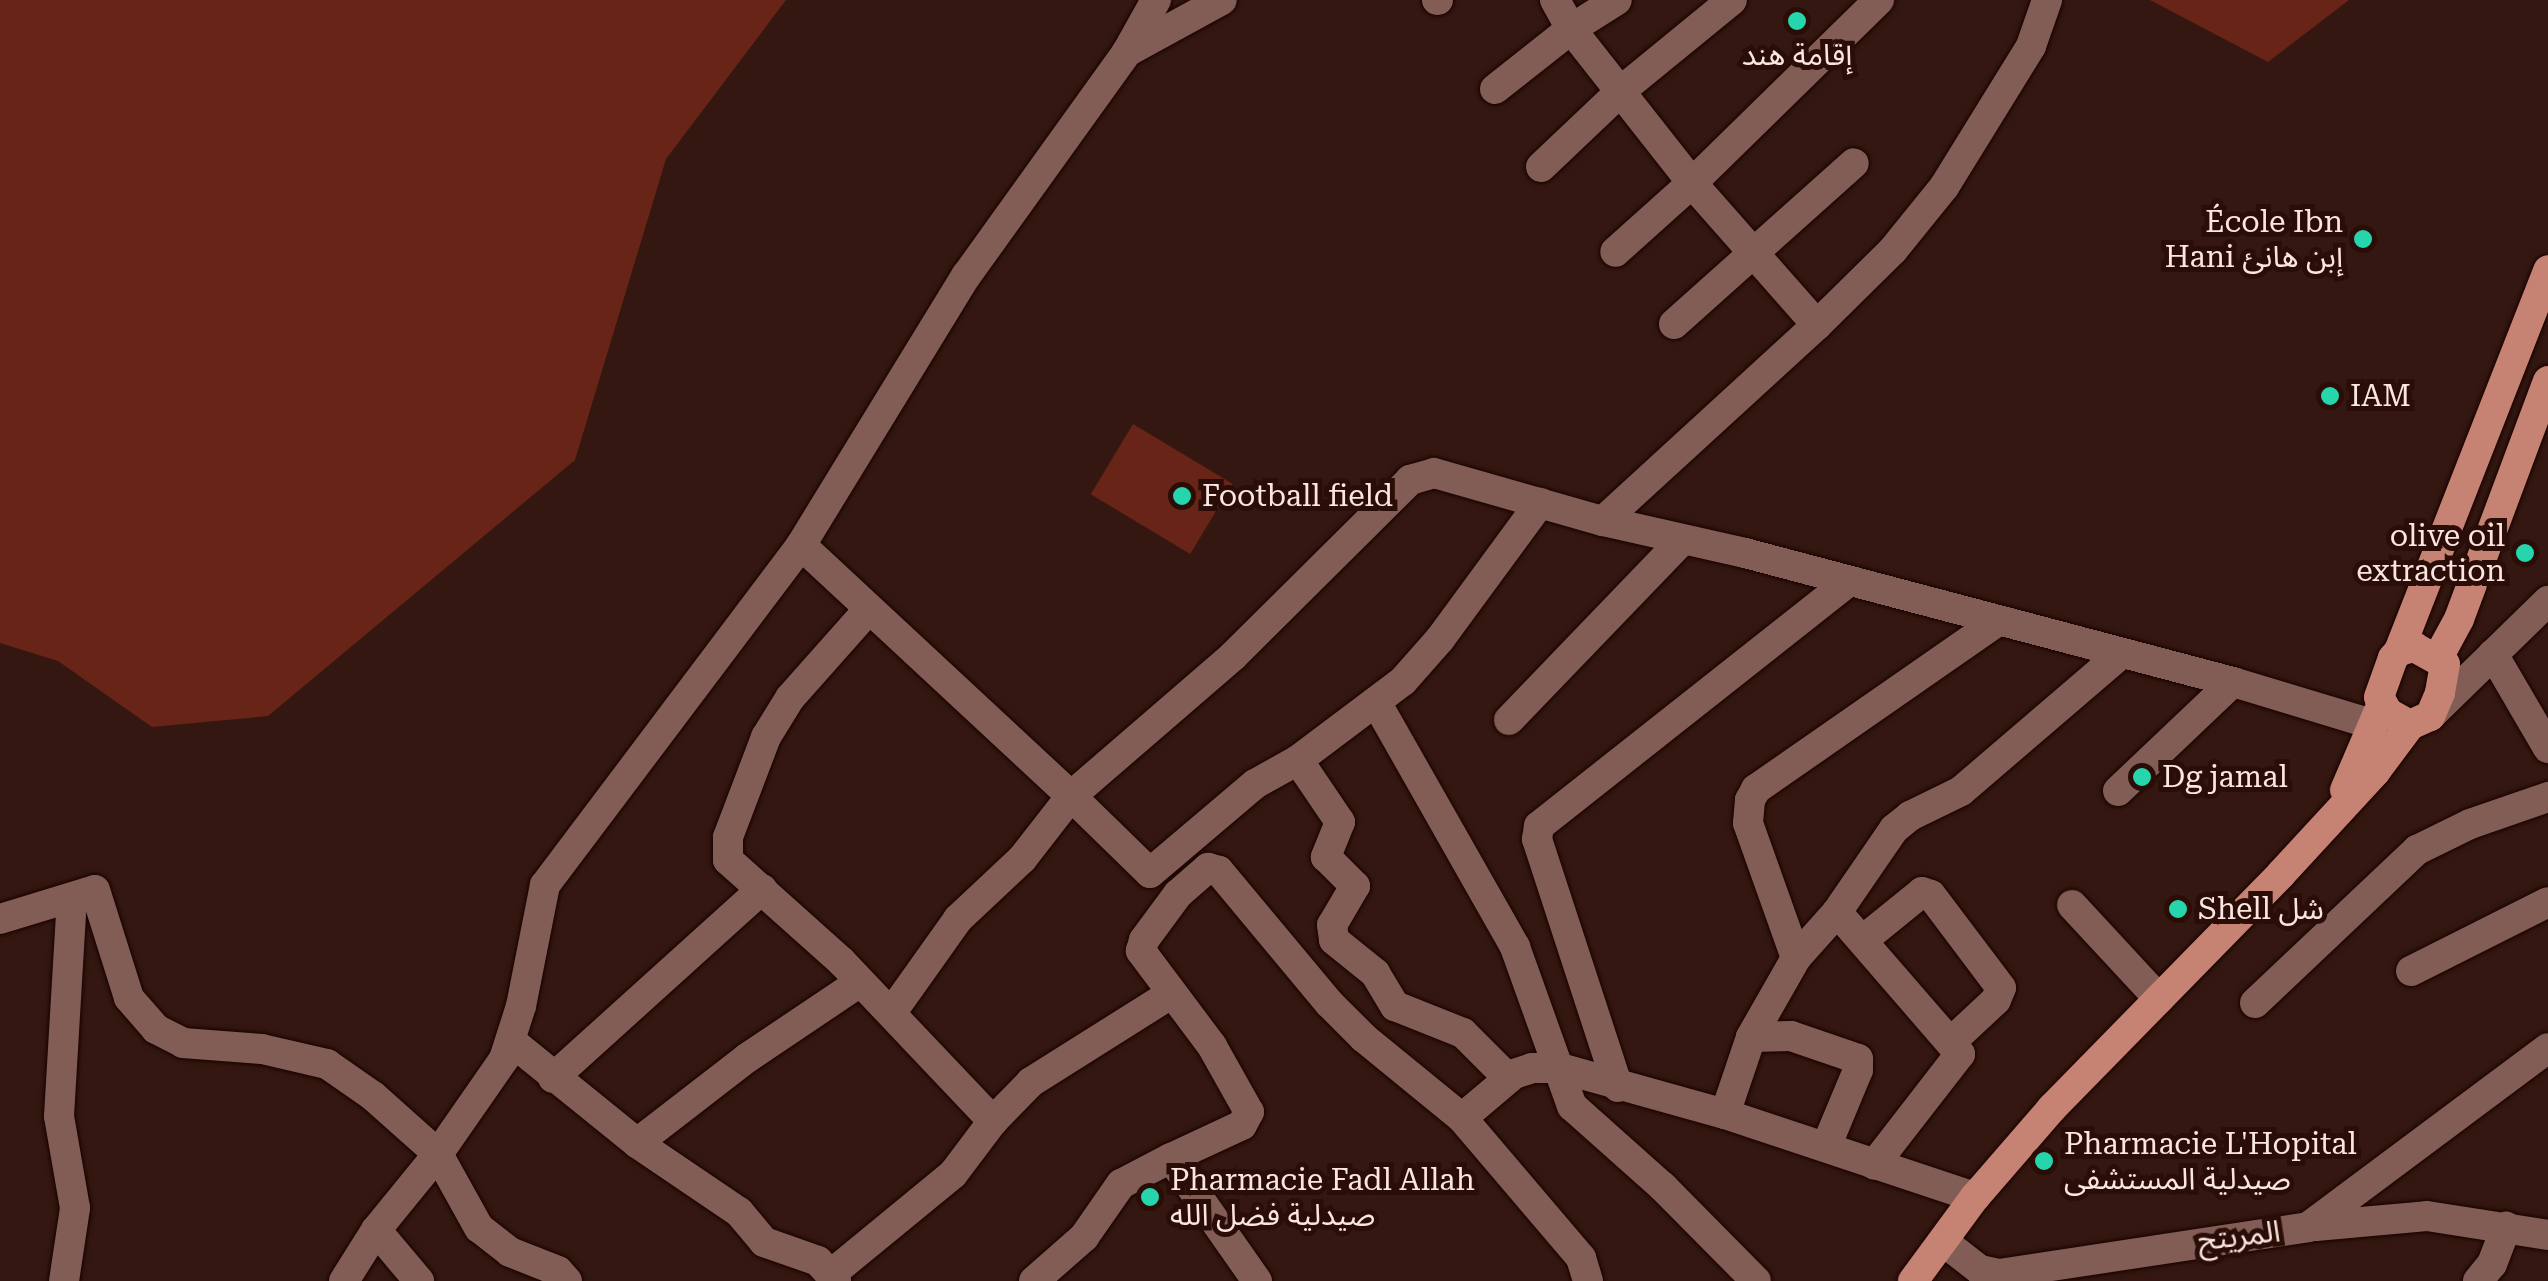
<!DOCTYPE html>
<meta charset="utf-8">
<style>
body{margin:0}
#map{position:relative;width:2548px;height:1281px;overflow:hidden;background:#341710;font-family:"Roboto Serif","Noto Sans Arabic",serif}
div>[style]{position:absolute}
.green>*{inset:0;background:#682417;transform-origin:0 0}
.roads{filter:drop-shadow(0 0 2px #1a0200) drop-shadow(0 0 2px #1a0200)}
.minor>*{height:30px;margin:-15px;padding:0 15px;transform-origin:15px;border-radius:15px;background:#825d55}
.major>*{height:30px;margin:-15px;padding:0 15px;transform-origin:15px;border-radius:15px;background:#c68374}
.dots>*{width:28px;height:28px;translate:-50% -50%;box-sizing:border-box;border:5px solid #2a0d07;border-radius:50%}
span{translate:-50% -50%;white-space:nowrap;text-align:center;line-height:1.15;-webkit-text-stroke:10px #2a0d07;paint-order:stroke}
.poi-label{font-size:30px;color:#fbe5e0}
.right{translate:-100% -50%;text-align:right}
.left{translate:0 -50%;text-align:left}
.street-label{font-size:30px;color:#fbe5e0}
</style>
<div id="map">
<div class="green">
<div style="clip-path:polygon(0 0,786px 0,666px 159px,575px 460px,268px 716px,152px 727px,58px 661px,0 643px)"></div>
<div style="clip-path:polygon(2150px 0,2349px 0,2268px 62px)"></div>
<div style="left:1133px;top:424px;width:116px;height:82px;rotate:31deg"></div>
</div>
<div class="roads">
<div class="minor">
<div style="left:1437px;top:0;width:1px"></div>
<div style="left:1555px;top:0;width:33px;rotate:61deg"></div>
<div style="left:1571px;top:29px;width:196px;rotate:51.8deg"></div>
<div style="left:1692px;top:183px;width:103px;rotate:138.1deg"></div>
<div style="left:1127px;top:52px;width:108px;rotate:-28.7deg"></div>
<div style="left:1495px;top:89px;width:97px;rotate:-38.3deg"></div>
<div style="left:1571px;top:29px;width:54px;rotate:-32.2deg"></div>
<div style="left:1541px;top:167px;width:112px;rotate:-43.5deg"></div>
<div style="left:1622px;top:90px;width:142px;rotate:-39.3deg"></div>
<div style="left:1674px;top:324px;width:241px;rotate:-41.8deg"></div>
<div style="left:1817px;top:325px;width:107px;rotate:-44.6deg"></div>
<div style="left:1893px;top:250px;width:81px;rotate:-51deg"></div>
<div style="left:1944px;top:187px;width:166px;rotate:-58.3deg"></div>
<div style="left:2031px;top:46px;width:49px;rotate:-70.8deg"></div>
<div style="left:1603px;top:521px;width:290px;rotate:-42.5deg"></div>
<div style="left:1817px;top:325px;width:189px;rotate:-131.4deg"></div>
<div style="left:1692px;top:183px;width:262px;rotate:-44.4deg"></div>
<div style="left:801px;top:545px;width:369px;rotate:42.9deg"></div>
<div style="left:1071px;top:796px;width:214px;rotate:-40.8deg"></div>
<div style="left:1233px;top:656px;width:250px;rotate:-44.8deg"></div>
<div style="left:1410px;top:480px;width:25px;rotate:-16deg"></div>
<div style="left:1434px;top:473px;width:176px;rotate:15.9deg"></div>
<div style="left:1603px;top:521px;width:146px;rotate:12.7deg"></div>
<div style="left:1745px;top:553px;width:505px;rotate:14.81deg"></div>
<div style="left:2233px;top:682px;width:148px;rotate:16.8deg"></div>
<div style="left:869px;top:609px;width:119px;rotate:131.6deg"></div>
<div style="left:790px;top:698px;width:46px;rotate:121.6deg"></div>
<div style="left:766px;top:737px;width:107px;rotate:110.8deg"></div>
<div style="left:728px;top:837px;width:23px;rotate:90deg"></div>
<div style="left:728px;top:860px;width:152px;rotate:41.8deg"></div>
<div style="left:841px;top:961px;width:221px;rotate:46.5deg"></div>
<div style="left:2493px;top:654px;width:109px;rotate:59.7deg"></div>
<div style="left:1376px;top:702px;width:282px;rotate:60.4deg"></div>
<div style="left:1515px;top:947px;width:169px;rotate:70.3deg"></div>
<div style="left:1572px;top:1106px;width:122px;rotate:41.7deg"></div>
<div style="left:1663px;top:1187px;width:132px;rotate:45.3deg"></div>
<div style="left:2430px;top:716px;width:165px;rotate:-44.3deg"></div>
<div style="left:1509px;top:720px;width:248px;rotate:-46.1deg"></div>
<div style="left:1298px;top:760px;width:75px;rotate:55.9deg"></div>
<div style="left:1340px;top:822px;width:38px;rotate:112deg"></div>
<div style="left:1326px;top:857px;width:41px;rotate:45deg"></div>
<div style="left:1355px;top:886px;width:45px;rotate:120.5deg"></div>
<div style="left:1332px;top:925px;width:15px;rotate:82deg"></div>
<div style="left:1334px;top:940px;width:53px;rotate:38.8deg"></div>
<div style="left:1375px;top:973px;width:39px;rotate:59deg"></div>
<div style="left:1395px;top:1006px;width:73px;rotate:21.7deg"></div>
<div style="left:1463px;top:1033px;width:64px;rotate:45deg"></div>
<div style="left:2118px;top:791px;width:158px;rotate:-43.5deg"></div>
<div style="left:2072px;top:905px;width:128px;rotate:47.2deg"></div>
<div style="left:1837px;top:912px;width:188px;rotate:49.1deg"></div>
<div style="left:1960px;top:1054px;width:140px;rotate:127.8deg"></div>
<div style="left:0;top:919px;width:99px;rotate:-17deg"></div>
<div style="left:95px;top:890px;width:113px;rotate:72.5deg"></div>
<div style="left:129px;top:998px;width:41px;rotate:48.9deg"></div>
<div style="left:156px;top:1029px;width:30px;rotate:27deg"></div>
<div style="left:183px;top:1043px;width:79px;rotate:4.3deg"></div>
<div style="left:262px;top:1049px;width:67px;rotate:13deg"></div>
<div style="left:327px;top:1064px;width:56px;rotate:34.8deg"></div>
<div style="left:373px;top:1096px;width:87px;rotate:41.7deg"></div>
<div style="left:438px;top:1154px;width:98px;rotate:129.2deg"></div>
<div style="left:376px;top:1230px;width:67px;rotate:49.9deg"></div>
<div style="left:1863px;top:940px;width:76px;rotate:-39.1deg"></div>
<div style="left:1922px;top:892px;width:9px;rotate:18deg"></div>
<div style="left:1931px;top:895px;width:116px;rotate:53deg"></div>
<div style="left:2001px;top:988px;width:13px;rotate:113deg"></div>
<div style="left:1996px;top:1000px;width:60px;rotate:137deg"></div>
<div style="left:1796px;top:958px;width:62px;rotate:-48.3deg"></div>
<div style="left:1837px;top:912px;width:101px;rotate:-55.5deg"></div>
<div style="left:1894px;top:829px;width:21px;rotate:-39deg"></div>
<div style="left:1910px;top:816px;width:57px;rotate:-26.1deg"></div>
<div style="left:1961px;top:791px;width:211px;rotate:-40.6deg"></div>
<div style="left:2411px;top:971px;width:153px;rotate:-26.7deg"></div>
<div style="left:2255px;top:1003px;width:223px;rotate:-43.4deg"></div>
<div style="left:2417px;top:850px;width:59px;rotate:-26.1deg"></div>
<div style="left:2470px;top:824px;width:83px;rotate:-19.1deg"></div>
<div style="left:892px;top:1012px;width:114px;rotate:-54.6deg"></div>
<div style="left:958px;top:919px;width:88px;rotate:-43.2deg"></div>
<div style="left:1022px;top:859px;width:80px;rotate:-52.1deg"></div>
<div style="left:1071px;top:796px;width:110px;rotate:44.3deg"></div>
<div style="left:1150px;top:873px;width:138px;rotate:-40.3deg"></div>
<div style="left:1255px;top:784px;width:49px;rotate:-29.2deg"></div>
<div style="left:1298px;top:760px;width:131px;rotate:-37deg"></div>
<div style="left:1403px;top:681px;width:56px;rotate:-48.6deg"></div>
<div style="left:1440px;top:639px;width:169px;rotate:-53.7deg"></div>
<div style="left:1751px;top:1037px;width:40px;rotate:-1.4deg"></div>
<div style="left:1791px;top:1036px;width:71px;rotate:18.9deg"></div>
<div style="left:1858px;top:1059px;width:11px;rotate:90deg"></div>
<div style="left:1858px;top:1070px;width:83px;rotate:112.6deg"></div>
<div style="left:511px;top:1041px;width:162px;rotate:39deg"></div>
<div style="left:637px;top:1143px;width:123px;rotate:34.1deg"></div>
<div style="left:739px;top:1212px;width:39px;rotate:50deg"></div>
<div style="left:764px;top:1242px;width:57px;rotate:19.4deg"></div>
<div style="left:818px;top:1261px;width:27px;rotate:48deg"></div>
<div style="left:553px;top:1078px;width:282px;rotate:-42.1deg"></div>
<div style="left:1618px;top:1087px;width:261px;rotate:-108.1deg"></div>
<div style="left:1537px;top:839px;width:13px;rotate:-81deg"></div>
<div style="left:1539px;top:826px;width:394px;rotate:-38.3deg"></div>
<div style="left:1725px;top:1114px;width:81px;rotate:-71.3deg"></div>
<div style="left:1751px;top:1037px;width:91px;rotate:-60.3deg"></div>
<div style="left:1796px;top:958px;width:143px;rotate:-109.6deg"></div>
<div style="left:1748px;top:823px;width:23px;rotate:-85deg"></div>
<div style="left:1750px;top:800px;width:13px;rotate:-61deg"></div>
<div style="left:1756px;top:789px;width:295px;rotate:-34.8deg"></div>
<div style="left:1462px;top:1118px;width:184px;rotate:49.6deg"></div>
<div style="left:1581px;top:1258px;width:24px;rotate:73deg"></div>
<div style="left:637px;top:1143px;width:139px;rotate:-37.7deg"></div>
<div style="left:747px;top:1058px;width:136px;rotate:-33.9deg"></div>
<div style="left:2316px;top:1226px;width:111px;rotate:-5.1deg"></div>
<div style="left:2427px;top:1216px;width:122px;rotate:8.9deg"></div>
<div style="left:1944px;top:1242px;width:46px;rotate:37.9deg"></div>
<div style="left:1980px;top:1270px;width:19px;rotate:12deg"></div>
<div style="left:1999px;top:1274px;width:313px;rotate:-8.6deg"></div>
<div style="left:2308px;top:1227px;width:299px;rotate:-36.7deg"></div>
<div style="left:830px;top:1275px;width:159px;rotate:-39.4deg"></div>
<div style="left:953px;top:1174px;width:66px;rotate:-53deg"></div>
<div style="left:993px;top:1121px;width:54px;rotate:-45.7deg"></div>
<div style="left:1031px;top:1082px;width:165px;rotate:-32.2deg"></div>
<div style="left:64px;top:1281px;width:74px;rotate:-81.4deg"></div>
<div style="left:75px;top:1208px;width:93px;rotate:-99.9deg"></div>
<div style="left:59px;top:1116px;width:218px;rotate:-86.6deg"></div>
<div style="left:344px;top:1281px;width:60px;rotate:-57.9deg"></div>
<div style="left:567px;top:1281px;width:13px;rotate:-132deg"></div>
<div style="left:558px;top:1271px;width:52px;rotate:-158.4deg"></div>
<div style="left:510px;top:1252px;width:39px;rotate:-142deg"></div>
<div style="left:479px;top:1228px;width:85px;rotate:-119deg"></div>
<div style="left:438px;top:1154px;width:116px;rotate:-55.2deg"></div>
<div style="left:504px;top:1059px;width:56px;rotate:-72.2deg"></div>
<div style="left:521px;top:1006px;width:123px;rotate:-78.8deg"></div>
<div style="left:545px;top:885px;width:426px;rotate:-53deg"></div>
<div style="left:801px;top:545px;width:316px;rotate:-58.5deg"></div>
<div style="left:966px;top:276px;width:276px;rotate:-54.3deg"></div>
<div style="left:1127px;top:52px;width:60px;rotate:-60.9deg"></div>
<div style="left:1034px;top:1281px;width:67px;rotate:-41.3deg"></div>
<div style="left:1084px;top:1237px;width:65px;rotate:-55.1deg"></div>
<div style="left:1121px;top:1184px;width:56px;rotate:-27.5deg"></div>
<div style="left:1257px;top:1281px;width:150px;rotate:-125deg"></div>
<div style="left:1171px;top:1158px;width:78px;rotate:-24.9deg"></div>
<div style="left:1242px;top:1125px;width:15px;rotate:-62deg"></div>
<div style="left:1249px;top:1112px;width:76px;rotate:-119.3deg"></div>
<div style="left:1212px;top:1046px;width:119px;rotate:-126.8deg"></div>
<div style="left:1141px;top:951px;width:11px;rotate:-75deg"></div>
<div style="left:1144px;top:940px;width:57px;rotate:-53.5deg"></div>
<div style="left:1178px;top:894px;width:40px;rotate:-41deg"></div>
<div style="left:1208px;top:868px;width:11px;rotate:15deg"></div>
<div style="left:1219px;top:871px;width:172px;rotate:50.2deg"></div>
<div style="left:1329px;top:1003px;width:49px;rotate:45deg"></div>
<div style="left:1364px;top:1038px;width:127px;rotate:39.2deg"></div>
<div style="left:1462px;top:1118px;width:68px;rotate:-40.2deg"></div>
<div style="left:1514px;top:1074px;width:19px;rotate:-18deg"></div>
<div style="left:1532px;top:1068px;width:28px"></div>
<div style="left:1560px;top:1068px;width:171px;rotate:15.6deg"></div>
<div style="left:1725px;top:1114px;width:263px;rotate:18.4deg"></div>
<div style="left:2478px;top:1281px;width:22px;rotate:-51deg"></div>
<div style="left:2492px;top:1264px;width:40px;rotate:-69deg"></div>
</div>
<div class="major">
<div style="left:2414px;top:647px;width:35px;rotate:29deg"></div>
<div style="left:2445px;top:664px;width:29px;rotate:100deg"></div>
<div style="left:2440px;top:693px;width:25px;rotate:113deg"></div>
<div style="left:2430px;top:716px;width:22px;rotate:156deg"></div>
<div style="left:2410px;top:725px;width:25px;rotate:-151deg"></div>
<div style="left:2388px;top:713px;width:18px;rotate:-119deg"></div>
<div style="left:2379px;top:697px;width:41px;rotate:-70.3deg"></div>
<div style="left:2393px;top:658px;width:9px;rotate:-49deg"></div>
<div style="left:2399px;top:651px;width:16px;rotate:-15deg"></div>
<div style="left:2399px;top:651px;width:409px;rotate:-68.6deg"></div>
<div style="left:2439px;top:656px;width:42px;rotate:-61.6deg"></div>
<div style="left:2459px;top:619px;width:254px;rotate:-69.5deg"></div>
<div style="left:2345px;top:790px;width:91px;rotate:-66.8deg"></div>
<div style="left:1913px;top:1281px;width:104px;rotate:-53.6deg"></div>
<div style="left:1975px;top:1197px;width:118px;rotate:-49.1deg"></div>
<div style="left:2052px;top:1108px;width:327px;rotate:-45.6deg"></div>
<div style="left:2281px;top:874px;width:139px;rotate:-47.3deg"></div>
<div style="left:2375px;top:772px;width:59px;rotate:-53.3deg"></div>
</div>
</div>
<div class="dots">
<div style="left:1797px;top:21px;background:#27d5ad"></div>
<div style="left:2363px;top:239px;background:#27d5ad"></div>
<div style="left:2330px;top:396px;background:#27d5ad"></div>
<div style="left:1182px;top:496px;background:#27d5ad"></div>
<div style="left:2525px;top:553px;background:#27d5ad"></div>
<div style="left:2142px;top:777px;background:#27d5ad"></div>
<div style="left:2178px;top:909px;background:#27d5ad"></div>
<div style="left:2044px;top:1161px;background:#27d5ad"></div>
<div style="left:1150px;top:1197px;background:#27d5ad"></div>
</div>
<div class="poi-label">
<span style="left:1797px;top:55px">إقامة هند</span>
<span class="right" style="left:2343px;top:239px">École Ibn<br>Hani إبن هانئ</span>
<span class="left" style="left:2350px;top:396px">IAM</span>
<span class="left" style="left:1202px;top:496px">Football field</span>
<span class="right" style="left:2505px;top:553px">olive oil<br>extraction</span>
<span class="left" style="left:2162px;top:777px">Dg jamal</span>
<span class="left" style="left:2198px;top:909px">Shell شل</span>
<span class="left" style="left:2064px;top:1161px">Pharmacie L'Hopital<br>صيدلية المستشفى</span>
<span class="left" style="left:1170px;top:1197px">Pharmacie Fadl Allah<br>صيدلية فضل الله</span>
</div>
<div class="street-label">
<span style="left:2239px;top:1236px;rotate:-7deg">المريتح</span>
</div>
</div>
